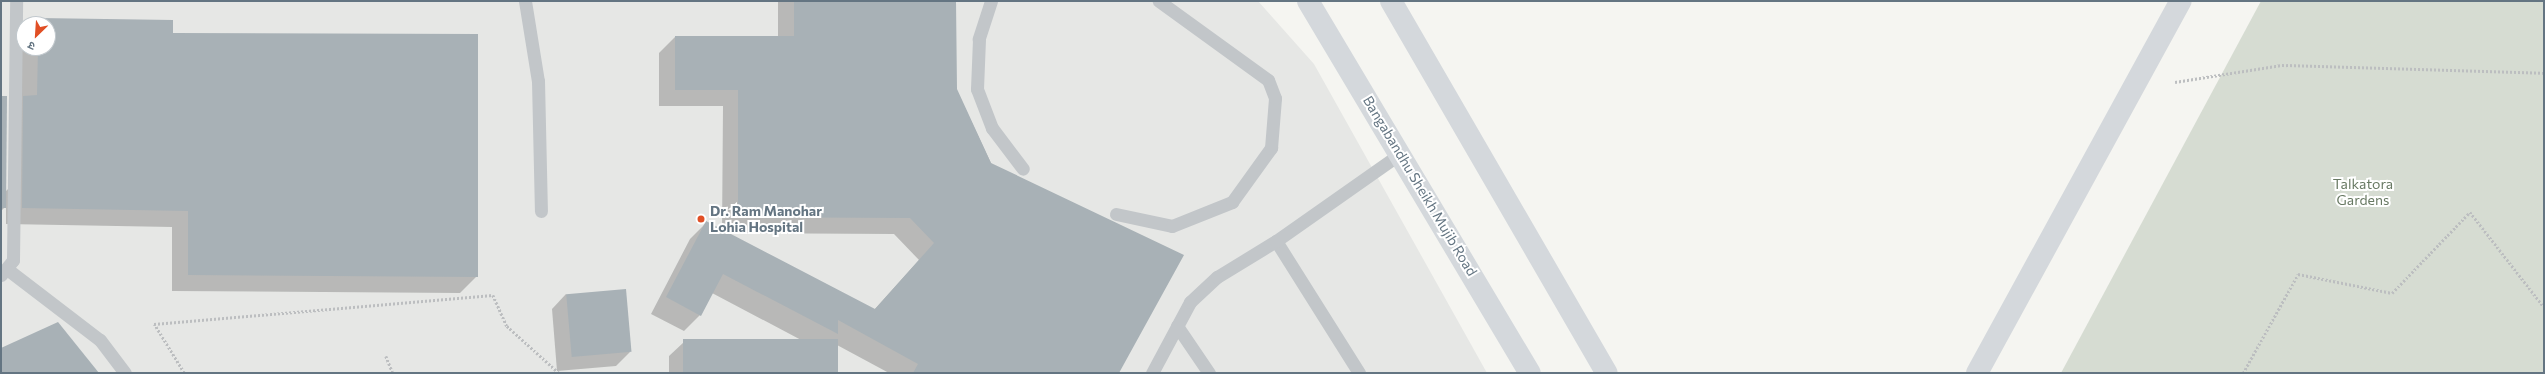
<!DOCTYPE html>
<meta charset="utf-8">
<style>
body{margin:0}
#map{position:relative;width:2545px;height:374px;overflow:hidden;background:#f5f5f1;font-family:Commissioner,"Noto Sans Devanagari",sans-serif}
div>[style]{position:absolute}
.built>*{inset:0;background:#e6e7e5}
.green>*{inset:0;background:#d6dcd2}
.shadow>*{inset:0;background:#0003}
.building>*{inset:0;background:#a8b1b6;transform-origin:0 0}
.path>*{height:2.5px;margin-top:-1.25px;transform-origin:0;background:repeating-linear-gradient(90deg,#bcbec0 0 2px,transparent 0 4px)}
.lane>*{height:13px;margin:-6.5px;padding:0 6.5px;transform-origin:6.5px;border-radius:6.5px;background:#c2c6c9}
.secondary>*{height:22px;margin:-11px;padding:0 11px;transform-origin:11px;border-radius:11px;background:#d4d8dc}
.dots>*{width:11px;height:11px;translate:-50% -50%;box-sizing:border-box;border:2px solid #fff;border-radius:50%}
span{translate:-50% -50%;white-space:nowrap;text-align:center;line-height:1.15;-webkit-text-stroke:4px #fff;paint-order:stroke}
.park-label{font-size:14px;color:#687963}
.street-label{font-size:14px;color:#647582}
.poi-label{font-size:14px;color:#647582;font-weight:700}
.left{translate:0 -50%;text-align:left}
.frame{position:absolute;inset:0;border:2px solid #647582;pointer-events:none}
.north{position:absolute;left:16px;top:16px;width:40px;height:40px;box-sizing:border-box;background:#fff;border:1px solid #c1c8cd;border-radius:50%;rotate:205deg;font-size:11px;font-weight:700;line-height:16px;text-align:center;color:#647582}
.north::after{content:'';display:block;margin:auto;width:14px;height:18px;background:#e14f25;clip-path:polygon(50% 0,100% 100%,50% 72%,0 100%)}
</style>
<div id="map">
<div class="built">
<div style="clip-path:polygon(evenodd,1px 1px,1258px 1px,1314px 64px,1487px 373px,1px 373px,1px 1px,24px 24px,48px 24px,48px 48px,24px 48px,24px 24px)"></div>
</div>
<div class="green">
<div style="clip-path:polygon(2261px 1px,2544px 1px,2544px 373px,2061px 373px)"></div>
</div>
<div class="shadow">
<div style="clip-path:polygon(evenodd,778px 1px,955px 1px,956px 89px,991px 163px,1118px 373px,889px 373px,837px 345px,837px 373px,669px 373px,669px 356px,684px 342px,803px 341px,712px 293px,700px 315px,684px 331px,651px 314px,690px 239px,706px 223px,722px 231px,723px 106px,659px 106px,659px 53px,675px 37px,778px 37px,778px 1px,727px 233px,894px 234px,919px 260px,874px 310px,727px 233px)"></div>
<div style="clip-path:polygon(38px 19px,172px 34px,477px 276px,460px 293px,172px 291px,172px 227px,6px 224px,6px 206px,1px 211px,1px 261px,1px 175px,5px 192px,20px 177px,22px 35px,24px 33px,24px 48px,48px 48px,48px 24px,33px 24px)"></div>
<div style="clip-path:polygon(566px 294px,630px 352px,616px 366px,557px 371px,552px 309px)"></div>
</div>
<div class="building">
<div style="clip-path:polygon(794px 1px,956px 1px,957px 89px,991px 163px,1184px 255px,1119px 373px,913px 373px,918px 364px,838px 320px,838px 334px,723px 274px,701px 316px,666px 297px,706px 221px,875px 309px,934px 243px,910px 218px,738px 217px,738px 90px,675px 90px,675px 36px,794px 36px)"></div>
<div style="clip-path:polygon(38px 18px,173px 20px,173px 33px,478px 34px,478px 277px,188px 275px,188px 211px,22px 208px,23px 96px,37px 95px,38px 48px,48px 48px,48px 24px,38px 24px)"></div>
<div style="clip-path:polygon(1px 96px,7px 96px,6px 208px,1px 208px)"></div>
<div style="left:626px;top:289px;width:63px;height:60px;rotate:85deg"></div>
<div style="clip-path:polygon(58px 322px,99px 373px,1px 373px,1px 348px)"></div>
<div style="left:838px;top:339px;width:34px;height:155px;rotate:90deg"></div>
</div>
<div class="path">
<div style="left:2175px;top:82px;width:108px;rotate:-9deg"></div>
<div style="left:2282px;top:65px;width:262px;rotate:1.7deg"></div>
<div style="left:386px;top:356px;width:18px;rotate:68deg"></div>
<div style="left:184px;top:373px;width:57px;rotate:-121.5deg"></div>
<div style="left:154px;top:324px;width:340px;rotate:-4.9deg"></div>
<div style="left:493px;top:295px;width:34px;rotate:66deg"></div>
<div style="left:507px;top:326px;width:70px;rotate:42.1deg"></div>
<div style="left:2243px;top:373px;width:113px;rotate:-60.9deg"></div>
<div style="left:2298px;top:274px;width:96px;rotate:11.4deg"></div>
<div style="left:2392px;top:293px;width:112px;rotate:-46.1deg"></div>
<div style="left:2470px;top:212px;width:120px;rotate:52.1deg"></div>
</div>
<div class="lane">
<div style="left:525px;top:1px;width:81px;rotate:80.8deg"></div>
<div style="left:538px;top:81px;width:130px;rotate:88.7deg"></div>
<div style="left:991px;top:1px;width:40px;rotate:108deg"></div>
<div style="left:979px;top:39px;width:50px;rotate:92.3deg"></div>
<div style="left:977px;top:89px;width:42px;rotate:69deg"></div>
<div style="left:992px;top:128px;width:51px;rotate:52.9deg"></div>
<div style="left:1116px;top:214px;width:57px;rotate:12.1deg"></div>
<div style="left:1172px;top:226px;width:65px;rotate:-21.8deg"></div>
<div style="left:1232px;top:202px;width:67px;rotate:-54.2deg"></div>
<div style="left:1271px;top:148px;width:50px;rotate:-85.4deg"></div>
<div style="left:1275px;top:98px;width:19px;rotate:-111deg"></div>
<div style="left:1268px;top:80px;width:135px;rotate:-144.1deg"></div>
<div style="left:1276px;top:241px;width:156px;rotate:57.8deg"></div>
<div style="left:7px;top:269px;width:117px;rotate:37.4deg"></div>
<div style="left:100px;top:340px;width:41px;rotate:52.9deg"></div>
<div style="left:1px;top:275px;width:19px;rotate:-51deg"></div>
<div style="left:13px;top:260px;width:259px;rotate:-89.3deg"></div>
<div style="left:1177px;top:326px;width:57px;rotate:55.8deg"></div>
<div style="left:1152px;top:373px;width:81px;rotate:-61.8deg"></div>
<div style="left:1190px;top:302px;width:37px;rotate:-43deg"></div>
<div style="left:1217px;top:277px;width:69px;rotate:-31.4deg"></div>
<div style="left:1276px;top:241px;width:153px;rotate:-35.1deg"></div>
</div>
<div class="secondary">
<div style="left:1308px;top:1px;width:433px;rotate:59.2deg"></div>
<div style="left:1391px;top:1px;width:430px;rotate:59.9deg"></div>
<div style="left:1977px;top:373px;width:424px;rotate:-61.3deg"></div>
</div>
<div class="dots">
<div style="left:701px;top:219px;background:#e14f25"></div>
</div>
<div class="park-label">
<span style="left:2363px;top:192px">Talkatora<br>Gardens</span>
</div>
<div class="street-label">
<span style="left:1420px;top:186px;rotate:59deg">Bangabandhu Sheikh Mujib Road</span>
</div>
<div class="poi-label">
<span class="left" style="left:710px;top:219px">Dr. Ram Manohar<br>Lohia Hospital</span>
</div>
<div class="frame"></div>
<div class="north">उ</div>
</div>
